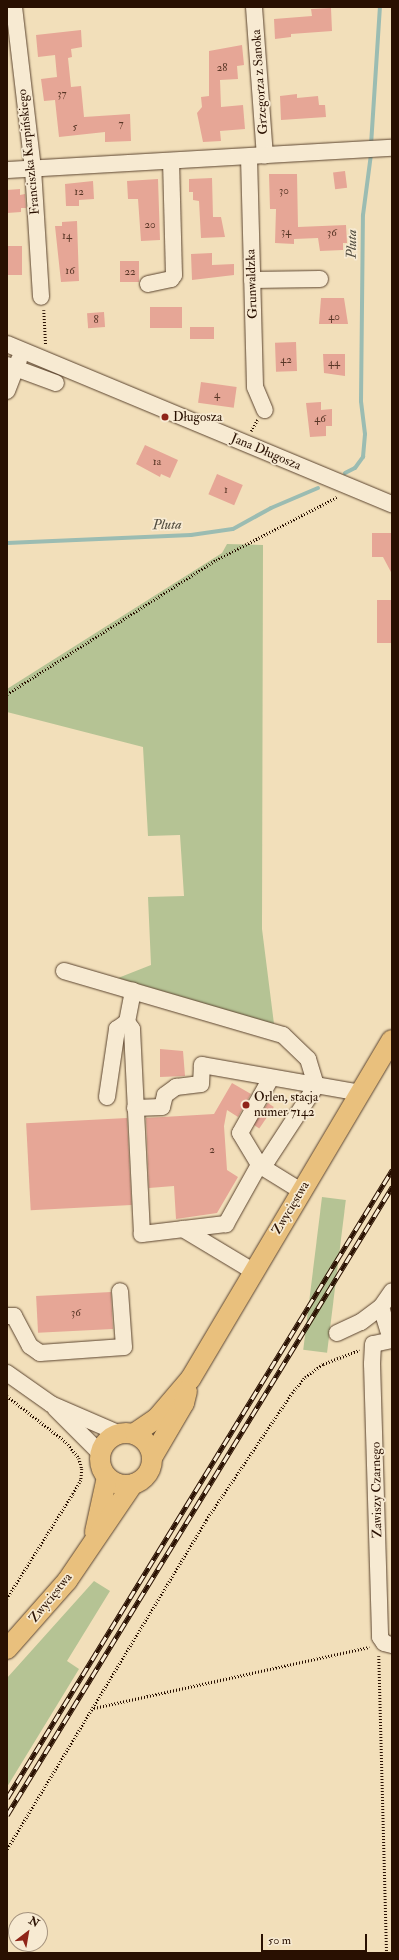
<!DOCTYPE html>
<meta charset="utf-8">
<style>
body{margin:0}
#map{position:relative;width:399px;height:1960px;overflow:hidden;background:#f2dfba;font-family:"IM FELL Double Pica",serif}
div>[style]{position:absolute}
.green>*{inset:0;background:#b5c394;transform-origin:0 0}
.stream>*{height:4px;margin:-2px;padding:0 2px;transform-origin:2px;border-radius:2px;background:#9bbcb2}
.building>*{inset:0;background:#e6a696;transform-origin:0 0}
.path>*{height:2.5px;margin-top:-1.25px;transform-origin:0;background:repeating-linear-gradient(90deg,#291001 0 1px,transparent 0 3px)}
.roads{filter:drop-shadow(0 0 1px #5b442f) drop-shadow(0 0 1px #5b442f)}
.minor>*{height:16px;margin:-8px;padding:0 8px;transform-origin:8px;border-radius:8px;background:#f7ead2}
.major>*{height:20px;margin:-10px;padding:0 10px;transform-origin:10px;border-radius:10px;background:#e9c07d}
.major>.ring{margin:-10px;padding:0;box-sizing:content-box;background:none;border:20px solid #e9c07d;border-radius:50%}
.rail>*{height:4.5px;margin-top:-2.25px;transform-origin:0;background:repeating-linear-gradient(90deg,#f7ead2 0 9px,#291001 0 18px);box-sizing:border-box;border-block:1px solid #291001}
.dots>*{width:11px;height:11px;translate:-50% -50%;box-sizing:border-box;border:2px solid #f7ead2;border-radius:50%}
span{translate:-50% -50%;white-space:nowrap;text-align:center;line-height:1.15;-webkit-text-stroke:3.5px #f7ead2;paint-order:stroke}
.number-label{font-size:11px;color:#583626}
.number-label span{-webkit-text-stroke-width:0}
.street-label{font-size:13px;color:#291001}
.poi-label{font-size:13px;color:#291001}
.left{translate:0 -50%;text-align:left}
.water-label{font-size:14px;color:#514c3f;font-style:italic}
.frame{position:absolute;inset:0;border:8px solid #291001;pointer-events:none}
.north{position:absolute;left:8px;top:1912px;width:40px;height:40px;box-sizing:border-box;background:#f7ead2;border:1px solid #a5937e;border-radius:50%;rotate:31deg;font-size:11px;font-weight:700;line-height:16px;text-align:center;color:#291001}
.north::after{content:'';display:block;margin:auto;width:14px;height:18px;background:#8f2418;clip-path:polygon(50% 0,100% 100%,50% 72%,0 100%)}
.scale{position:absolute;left:261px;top:1934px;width:106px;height:18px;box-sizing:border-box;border:2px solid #291001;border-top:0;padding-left:5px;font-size:12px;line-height:14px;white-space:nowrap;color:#291001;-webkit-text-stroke:3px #f7ead2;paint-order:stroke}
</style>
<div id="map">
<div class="green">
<div style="clip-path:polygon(227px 544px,263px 545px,262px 929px,274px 1024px,118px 978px,151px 965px,148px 897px,184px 896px,180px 835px,148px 836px,143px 747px,7px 712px,7px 689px,222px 553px)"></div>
<div style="left:322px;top:1197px;width:24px;height:154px;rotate:7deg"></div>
<div style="clip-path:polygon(94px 1581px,110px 1591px,67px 1661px,79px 1669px,7px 1787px,7px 1678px)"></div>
</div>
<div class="stream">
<div style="left:371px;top:145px;width:138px;rotate:-86.3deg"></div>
<div style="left:345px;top:473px;width:11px;rotate:-27deg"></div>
<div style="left:355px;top:468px;width:14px;rotate:-54deg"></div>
<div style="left:363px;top:457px;width:23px;rotate:-85deg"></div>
<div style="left:365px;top:434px;width:33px;rotate:-97deg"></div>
<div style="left:361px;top:401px;width:186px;rotate:-89.4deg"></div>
<div style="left:363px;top:215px;width:62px;rotate:-82.5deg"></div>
<div style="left:7px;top:543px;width:184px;rotate:-2.5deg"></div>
<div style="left:191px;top:535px;width:42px;rotate:-8.1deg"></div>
<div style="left:233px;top:529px;width:43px;rotate:-28.9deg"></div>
<div style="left:271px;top:508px;width:51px;rotate:-23.1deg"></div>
</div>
<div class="building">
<div style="clip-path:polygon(331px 8px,332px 31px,291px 34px,291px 37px,275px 39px,274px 19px,312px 16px,311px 9px)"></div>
<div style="clip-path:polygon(81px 30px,82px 47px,71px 49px,72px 57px,68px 58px,71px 87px,81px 86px,84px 117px,130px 114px,131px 141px,105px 142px,105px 132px,59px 137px,55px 100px,44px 101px,41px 79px,57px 77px,55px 55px,38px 57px,36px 35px)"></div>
<div style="clip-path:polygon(242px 45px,244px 65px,237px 66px,238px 79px,220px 80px,221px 107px,243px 105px,245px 129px,220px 131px,221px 141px,203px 142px,197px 113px,202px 107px,201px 97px,209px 96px,209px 51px)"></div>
<div style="clip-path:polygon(297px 94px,297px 98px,318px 96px,319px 105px,325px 105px,326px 117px,281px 120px,280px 96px)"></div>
<div style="left:345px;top:171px;width:17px;height:12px;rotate:83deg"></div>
<div style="clip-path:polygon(269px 174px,297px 174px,298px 227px,346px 225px,347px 243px,343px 243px,343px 250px,320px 251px,318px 238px,294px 239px,294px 244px,275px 243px,276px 209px,270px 209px)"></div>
<div style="clip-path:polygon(212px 178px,213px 217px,221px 217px,225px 237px,201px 238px,199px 201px,193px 200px,193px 192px,189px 192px,189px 179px)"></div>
<div style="clip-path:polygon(158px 179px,160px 240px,141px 241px,138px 199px,128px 199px,127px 181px)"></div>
<div style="clip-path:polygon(93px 181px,94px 199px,79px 200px,79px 206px,66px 206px,65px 184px)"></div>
<div style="clip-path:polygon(20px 189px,20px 195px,25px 194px,26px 208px,21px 208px,21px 212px,7px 213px,7px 190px)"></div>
<div style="clip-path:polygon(77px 221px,79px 281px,61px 282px,55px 226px,62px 226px,62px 222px)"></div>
<div style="left:22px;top:246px;width:29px;height:15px;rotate:90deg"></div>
<div style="clip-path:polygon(212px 253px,212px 265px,234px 264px,234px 275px,192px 280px,191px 254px)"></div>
<div style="left:139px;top:261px;width:21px;height:19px;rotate:90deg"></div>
<div style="clip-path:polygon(321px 298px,344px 298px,348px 324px,319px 324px)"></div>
<div style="left:150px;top:307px;width:32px;height:21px"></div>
<div style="left:104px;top:312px;width:15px;height:17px;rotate:86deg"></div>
<div style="left:214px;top:327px;width:12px;height:24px;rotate:90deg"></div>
<div style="left:296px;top:342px;width:29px;height:21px;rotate:88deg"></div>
<div style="clip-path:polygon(323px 354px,345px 354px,345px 376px,324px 373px)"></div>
<div style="left:201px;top:382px;width:36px;height:21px;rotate:8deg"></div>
<div style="clip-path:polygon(321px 402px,321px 410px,332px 409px,332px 426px,326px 426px,326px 436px,310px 437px,306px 403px)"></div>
<div style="clip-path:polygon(145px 445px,178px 460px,170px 478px,161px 474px,160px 477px,136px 464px)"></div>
<div style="left:217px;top:474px;width:28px;height:22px;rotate:23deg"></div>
<div style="clip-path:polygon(372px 533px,392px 533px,392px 574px,383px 557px,372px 557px)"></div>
<div style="left:377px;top:600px;width:15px;height:43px"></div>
<div style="clip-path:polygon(160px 1049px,183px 1051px,185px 1076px,160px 1077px)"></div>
<div style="clip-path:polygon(232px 1083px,251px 1094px,238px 1117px,227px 1110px,224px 1126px,227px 1170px,238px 1177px,217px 1213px,176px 1219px,174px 1186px,149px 1188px,146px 1118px,214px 1114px)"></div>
<div style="left:268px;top:1103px;width:7px;height:26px;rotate:34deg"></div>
<div style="left:127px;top:1118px;width:87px;height:101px;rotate:87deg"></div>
<div style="left:111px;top:1292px;width:37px;height:75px;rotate:87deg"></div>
</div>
<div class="path">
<div style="left:44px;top:310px;width:34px;rotate:87deg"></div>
<div style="left:251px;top:431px;width:13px;rotate:-61deg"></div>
<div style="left:7px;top:694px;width:248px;rotate:-32.7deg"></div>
<div style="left:216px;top:560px;width:136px;rotate:-27.5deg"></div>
<div style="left:7px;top:1396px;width:75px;rotate:37.9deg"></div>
<div style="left:66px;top:1442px;width:21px;rotate:51deg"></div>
<div style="left:79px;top:1458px;width:11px;rotate:75deg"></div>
<div style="left:82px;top:1469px;width:11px;rotate:95deg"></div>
<div style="left:81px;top:1480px;width:16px;rotate:120deg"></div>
<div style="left:73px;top:1494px;width:124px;rotate:122.2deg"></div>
<div style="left:379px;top:1656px;width:297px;rotate:88.5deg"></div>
<div style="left:94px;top:1708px;width:282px;rotate:-12.5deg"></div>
<div style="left:7px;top:1849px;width:385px;rotate:-58.8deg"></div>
<div style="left:206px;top:1520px;width:153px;rotate:-55.9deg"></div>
<div style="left:292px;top:1393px;width:21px;rotate:-51deg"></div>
<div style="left:305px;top:1377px;width:22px;rotate:-36deg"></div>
<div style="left:323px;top:1364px;width:39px;rotate:-21deg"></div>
</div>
<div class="roads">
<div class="minor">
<div style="left:14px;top:7px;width:163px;rotate:83.3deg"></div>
<div style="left:33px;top:169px;width:128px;rotate:86.4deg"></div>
<div style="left:254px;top:7px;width:149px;rotate:85.8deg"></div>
<div style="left:249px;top:157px;width:230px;rotate:88.5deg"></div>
<div style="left:255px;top:387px;width:25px;rotate:67deg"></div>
<div style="left:7px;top:170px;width:386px;rotate:-3.3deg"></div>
<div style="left:252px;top:280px;width:68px;rotate:-0.8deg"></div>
<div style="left:148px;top:284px;width:24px;rotate:-12deg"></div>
<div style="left:171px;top:279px;width:5px;rotate:-53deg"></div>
<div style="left:174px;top:275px;width:114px;rotate:-91.5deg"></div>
<div style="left:7px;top:344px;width:417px;rotate:22.6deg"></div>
<div style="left:7px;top:365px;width:52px;rotate:20.2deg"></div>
<div style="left:7px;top:391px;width:34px;rotate:-69deg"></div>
<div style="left:64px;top:971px;width:228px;rotate:16.3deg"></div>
<div style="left:283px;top:1035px;width:35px;rotate:44deg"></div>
<div style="left:308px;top:1059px;width:28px;rotate:73deg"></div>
<div style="left:316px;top:1086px;width:90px;rotate:123.2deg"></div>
<div style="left:267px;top:1161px;width:9px;rotate:153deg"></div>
<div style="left:259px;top:1165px;width:68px;rotate:119.2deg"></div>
<div style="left:226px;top:1224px;width:85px;rotate:173.2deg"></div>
<div style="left:142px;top:1234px;width:205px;rotate:-92.8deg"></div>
<div style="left:132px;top:1029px;width:9px;rotate:-126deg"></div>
<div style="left:271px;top:1078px;width:63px;rotate:119.4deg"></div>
<div style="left:240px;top:1133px;width:37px;rotate:59deg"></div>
<div style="left:259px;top:1165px;width:49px;rotate:31.8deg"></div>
<div style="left:107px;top:1097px;width:69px;rotate:-81.6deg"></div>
<div style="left:117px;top:1029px;width:12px;rotate:-35deg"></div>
<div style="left:127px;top:1022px;width:32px;rotate:-79deg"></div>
<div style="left:135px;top:1108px;width:27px;rotate:-2deg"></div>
<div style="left:162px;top:1107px;width:12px;rotate:-76deg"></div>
<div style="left:165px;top:1095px;width:14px;rotate:-36deg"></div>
<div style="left:176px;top:1087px;width:25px;rotate:-7deg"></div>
<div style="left:201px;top:1084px;width:19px;rotate:-87deg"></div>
<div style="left:202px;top:1065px;width:160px;rotate:10deg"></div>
<div style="left:183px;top:1229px;width:82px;rotate:31deg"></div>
<div style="left:381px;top:1307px;width:34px;rotate:73deg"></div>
<div style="left:7px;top:1316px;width:7px"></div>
<div style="left:14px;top:1316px;width:34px;rotate:62deg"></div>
<div style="left:30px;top:1346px;width:12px;rotate:35deg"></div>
<div style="left:40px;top:1353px;width:84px;rotate:-4.1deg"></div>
<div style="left:124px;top:1347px;width:56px;rotate:-94.1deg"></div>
<div style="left:337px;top:1333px;width:26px;rotate:-25deg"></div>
<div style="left:361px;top:1322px;width:25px;rotate:-37deg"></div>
<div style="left:381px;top:1307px;width:19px;rotate:-55deg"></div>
<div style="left:392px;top:1340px;width:19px;rotate:168deg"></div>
<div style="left:373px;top:1344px;width:20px;rotate:93deg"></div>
<div style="left:372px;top:1364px;width:273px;rotate:88.3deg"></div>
<div style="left:380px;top:1637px;width:7px;rotate:56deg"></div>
<div style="left:384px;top:1643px;width:8px;rotate:14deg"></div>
<div style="left:7px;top:1373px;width:54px;rotate:35.2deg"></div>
<div style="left:51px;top:1404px;width:73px;rotate:23.4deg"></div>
<div style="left:55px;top:1408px;width:64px;rotate:45deg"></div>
</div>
<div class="major">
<div class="ring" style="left:100px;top:1433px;width:32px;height:32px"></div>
<div style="left:135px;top:1433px;width:27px;rotate:-34deg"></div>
<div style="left:157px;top:1418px;width:52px;rotate:-49.6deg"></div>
<div style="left:191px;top:1378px;width:393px;rotate:-59.3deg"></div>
<div style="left:153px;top:1456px;width:61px;rotate:-59.7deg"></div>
<div style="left:184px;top:1403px;width:12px;rotate:-76deg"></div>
<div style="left:95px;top:1532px;width:56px;rotate:-77.7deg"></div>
<div style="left:7px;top:1649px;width:91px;rotate:-48.6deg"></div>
<div style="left:67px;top:1581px;width:117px;rotate:-55.8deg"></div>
</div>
</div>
<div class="rail">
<div style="left:7px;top:1798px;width:737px;rotate:-58.49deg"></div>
<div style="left:7px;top:1815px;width:737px;rotate:-58.49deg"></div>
</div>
<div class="dots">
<div style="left:165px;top:417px;background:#8f2418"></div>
<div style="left:246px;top:1105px;background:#8f2418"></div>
</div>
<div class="number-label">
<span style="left:222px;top:68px">28</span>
<span style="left:62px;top:94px">37</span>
<span style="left:121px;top:124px">7</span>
<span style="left:75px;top:127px">5</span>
<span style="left:284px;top:191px">30</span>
<span style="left:79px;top:192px">12</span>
<span style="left:150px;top:225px">20</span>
<span style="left:286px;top:232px">34</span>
<span style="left:332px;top:233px">36</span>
<span style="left:67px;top:236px">14</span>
<span style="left:70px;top:271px">16</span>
<span style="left:130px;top:272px">22</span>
<span style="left:334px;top:317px">40</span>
<span style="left:96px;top:320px">8</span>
<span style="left:286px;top:360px">42</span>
<span style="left:334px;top:363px">44</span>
<span style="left:217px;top:395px">4</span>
<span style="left:320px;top:419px">46</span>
<span style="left:157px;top:462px">1a</span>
<span style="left:226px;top:490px">1</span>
<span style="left:212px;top:1150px">2</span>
<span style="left:76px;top:1313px">36</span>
</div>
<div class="street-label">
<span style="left:260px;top:82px;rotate:-94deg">Grzegorza z Sanoka</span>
<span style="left:29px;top:152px;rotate:-96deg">Franciszka Karpińskiego</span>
<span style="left:252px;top:284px;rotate:-92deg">Grunwaldzka</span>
<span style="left:266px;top:452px;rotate:23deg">Jana Długosza</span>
<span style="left:291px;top:1208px;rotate:-59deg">Zwycięstwa</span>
<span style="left:377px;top:1490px;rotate:-91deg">Zawiszy Czarnego</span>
<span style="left:51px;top:1598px;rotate:-51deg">Zwycięstwa</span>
</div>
<div class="poi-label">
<span class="left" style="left:173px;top:417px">Długosza</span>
<span class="left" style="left:254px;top:1105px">Orlen, stacja<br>numer 7142</span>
</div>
<div class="water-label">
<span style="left:352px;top:244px;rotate:-89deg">Pluta</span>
<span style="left:167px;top:525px;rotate:-1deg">Pluta</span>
</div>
<div class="frame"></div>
<div class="north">N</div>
<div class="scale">50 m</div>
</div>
